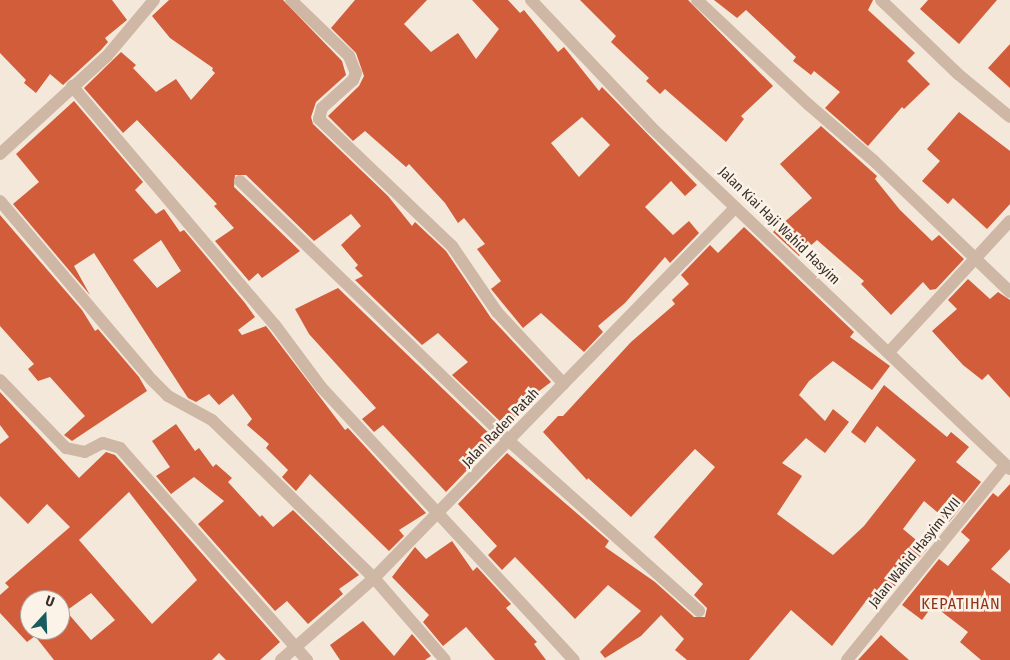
<!DOCTYPE html>
<style>
body{margin:0}
#map{position:relative;width:1010px;height:660px;overflow:hidden;background:#f4e8db;font-family:"Fira Sans Condensed",sans-serif}
div>[style]{position:absolute}
.building>*{inset:0;background:#d25d3b}
.minor>*{height:12px;margin:-6px;padding:0 6px;transform-origin:6px;border-radius:6px;background:#ceb7a5}
span{translate:-50% -50%;white-space:nowrap;text-align:center;line-height:1.15;-webkit-text-stroke:5px #fbf2e8;paint-order:stroke}
.street-label{font-size:14px;color:#392d27}
.quarter-label{font-size:16px;color:#913217;letter-spacing:1px}
.north{position:absolute;left:20px;top:590px;width:50px;height:50px;box-sizing:border-box;background:#fbf2e8;border:1px solid #ada39b;border-radius:50%;rotate:20deg;font-size:14px;font-weight:700;line-height:20px;text-align:center;color:#392d27}
.north::after{content:'';display:block;margin:auto;width:18px;height:22px;background:#185c5f;clip-path:polygon(50% 0,100% 100%,50% 72%,0 100%)}
</style>
<div id="map">
<div class="building">
<div style="clip-path:polygon(0 0,112px 0,127px 20px,105px 38px,108px 42px,101px 50px,63px 85px,50px 74px,36px 93px,24px 83px,26px 80px,0 53px)"></div>
<div style="clip-path:polygon(169px 0,283px 0,342px 61px,346px 75px,316px 102px,311px 117px,313px 124px,388px 196px,412px 226px,415px 222px,446px 251px,491px 318px,551px 382px,518px 407px,522px 412px,505px 426px,452px 375px,468px 362px,438px 333px,422px 345px,355px 280px,363px 276px,355px 268px,358px 265px,341px 245px,361px 226px,351px 214px,314px 241px,246px 175px,235px 175px,234px 187px,300px 251px,262px 278px,258px 273px,249px 281px,215px 241px,234px 228px,214px 206px,217px 204px,137px 120px,123px 133px,84px 88px,121px 52px,136px 65px,133px 68px,156px 92px,176px 79px,191px 100px,215px 73px,212px 70px,213px 68px,170px 38px,152px 16px)"></div>
<div style="clip-path:polygon(evenodd,355px 0,427px 0,404px 24px,431px 52px,458px 33px,476px 59px,499px 29px,472px 0,508px 0,520px 13px,524px 10px,558px 52px,564px 47px,599px 91px,602px 87px,697px 185px,685px 196px,671px 181px,645px 207px,673px 235px,689px 221px,699px 233px,670px 263px,665px 257px,625px 303px,598px 326px,603px 332px,584px 352px,541px 313px,523px 328px,491px 289px,501px 281px,477px 249px,485px 244px,464px 218px,458px 223px,445px 203px,409px 164px,406px 167px,365px 131px,353px 141px,328px 116px,359px 86px,364px 76px,356px 53px,331px 28px,355px 0,582px 117px,610px 145px,579px 177px,551px 143px,582px 117px)"></div>
<div style="clip-path:polygon(580px 0,688px 0,773px 86px,741px 116px,744px 119px,726px 142px,665px 89px,660px 94px,646px 81px,649px 78px,611px 42px,616px 36px)"></div>
<div style="clip-path:polygon(714px 0,873px 0,868px 10px,915px 53px,907px 61px,930px 84px,904px 109px,902px 107px,868px 146px,825px 108px,840px 92px,814px 71px,811px 75px,793px 61px,796px 57px,746px 10px,737px 18px)"></div>
<div style="clip-path:polygon(928px 0,997px 0,959px 44px,920px 9px)"></div>
<div style="clip-path:polygon(1010px 44px,1010px 88px,988px 68px)"></div>
<div style="clip-path:polygon(evenodd,74px 101px,143px 182px,135px 190px,156px 214px,164px 209px,180px 232px,184px 230px,245px 303px,255px 317px,238px 330px,242px 335px,266px 326px,345px 430px,348px 428px,426px 513px,399px 530px,404px 536px,389px 551px,310px 474px,296px 491px,282px 477px,288px 470px,266px 448px,269px 444px,247px 425px,252px 419px,233px 394px,219px 405px,209px 394px,196px 402px,188px 398px,94px 253px,74px 266px,90px 295px,13px 204px,39px 182px,16px 154px,74px 101px,161px 240px,181px 271px,157px 288px,133px 260px,161px 240px)"></div>
<div style="clip-path:polygon(959px 112px,1010px 151px,1010px 204px,987px 229px,953px 198px,948px 204px,922px 181px,940px 161px,927px 149px)"></div>
<div style="clip-path:polygon(821px 126px,877px 176px,875px 179px,900px 210px,932px 241px,939px 235px,964px 259px,936px 289px,930px 290px,923px 282px,891px 315px,861px 284px,864px 281px,817px 240px,799px 256px,773px 232px,812px 198px,780px 164px)"></div>
<div style="clip-path:polygon(0 215px,82px 310px,95px 331px,98px 329px,139px 377px,147px 391px,72px 441px,64px 435px,85px 416px,50px 377px,38px 381px,28px 369px,34px 364px,0 326px)"></div>
<div style="clip-path:polygon(744px 227px,854px 332px,850px 337px,890px 366px,872px 390px,833px 361px,809px 381px,799px 395px,825px 421px,833px 409px,849px 422px,825px 453px,806px 438px,782px 463px,802px 476px,777px 514px,833px 555px,864px 526px,916px 460px,877px 426px,865px 443px,851px 432px,884px 385px,947px 437px,951px 432px,969px 447px,956px 462px,981px 482px,949px 522px,924px 501px,903px 529px,927px 549px,876px 608px,866px 601px,832px 646px,791px 610px,749px 660px,687px 660px,675px 650px,684px 639px,661px 615px,641px 636px,605px 658px,600px 652px,641px 611px,608px 585px,575px 619px,515px 557px,502px 570px,488px 555px,497px 546px,458px 504px,507px 453px,609px 541px,605px 547px,655px 582px,694px 617px,705px 617px,707px 608px,694px 595px,703px 584px,654px 537px,715px 467px,695px 449px,631px 517px,588px 478px,587px 480px,543px 432px,558px 416px,563px 416px,631px 342px,675px 304px,672px 300px,689px 284px,681px 275px,710px 245px,718px 253px)"></div>
<div style="clip-path:polygon(968px 279px,990px 299px,998px 292px,1010px 300px,1010px 398px,988px 374px,982px 380px,963px 365px,932px 331px,957px 309px,948px 300px)"></div>
<div style="clip-path:polygon(338px 288px,496px 440px,446px 492px,383px 425px,374px 432px,362px 419px,376px 408px,309px 334px,295px 309px)"></div>
<div style="clip-path:polygon(evenodd,0 392px,79px 478px,106px 452px,115px 455px,280px 642px,260px 660px,226px 660px,219px 653px,212px 660px,54px 660px,35px 636px,27px 642px,0 613px,0 595px,9px 587px,5px 583px,70px 527px,47px 504px,28px 524px,0 496px,0 444px,9px 437px,0 425px,0 392px,129px 492px,197px 580px,152px 624px,79px 540px,129px 492px,0 392px,91px 593px,115px 620px,91px 640px,66px 611px,91px 593px,0 392px,30px 600px,60px 600px,60px 630px,30px 630px,30px 600px)"></div>
<div style="clip-path:polygon(176px 424px,195px 451px,199px 448px,213px 467px,216px 464px,232px 478px,228px 482px,260px 517px,262px 515px,273px 527px,293px 510px,359px 575px,339px 589px,343px 594px,308px 624px,287px 601px,275px 611px,198px 524px,224px 501px,194px 477px,171px 494px,156px 476px,170px 467px,152px 441px)"></div>
<div style="clip-path:polygon(1010px 484px,1010px 549px,991px 569px,1010px 584px,1010px 660px,981px 660px,960px 642px,968px 632px,933px 605px,922px 620px,902px 605px,939px 559px,948px 566px,970px 540px,961px 532px,993px 493px,998px 497px)"></div>
<div style="clip-path:polygon(452px 541px,473px 571px,477px 567px,511px 604px,506px 608px,537px 642px,534px 644px,546px 660px,495px 660px,466px 627px,443px 646px,423px 622px,429px 615px,392px 577px,415px 547px,426px 559px)"></div>
<div style="clip-path:polygon(363px 621px,394px 656px,412px 634px,431px 656px,425px 660px,340px 660px,330px 645px)"></div>
<div style="clip-path:polygon(881px 635px,893px 646px,909px 660px,858px 660px)"></div>
</div>
<div class="minor">
<div style="left:291px;top:0;width:81px;rotate:44deg"></div>
<div style="left:349px;top:56px;width:18px;rotate:68deg"></div>
<div style="left:356px;top:73px;width:8px;rotate:113deg"></div>
<div style="left:353px;top:80px;width:42px;rotate:137.9deg"></div>
<div style="left:322px;top:108px;width:11px;rotate:105deg"></div>
<div style="left:319px;top:119px;width:184px;rotate:43.7deg"></div>
<div style="left:452px;top:246px;width:80px;rotate:55.7deg"></div>
<div style="left:497px;top:312px;width:98px;rotate:47.1deg"></div>
<div style="left:531px;top:0;width:175px;rotate:46.6deg"></div>
<div style="left:651px;top:127px;width:496px;rotate:43.6deg"></div>
<div style="left:697px;top:0;width:154px;rotate:43.2deg"></div>
<div style="left:809px;top:105px;width:86px;rotate:40.7deg"></div>
<div style="left:874px;top:161px;width:189px;rotate:43.9deg"></div>
<div style="left:881px;top:0;width:107px;rotate:43.9deg"></div>
<div style="left:958px;top:74px;width:67px;rotate:39.6deg"></div>
<div style="left:72px;top:86px;width:314px;rotate:49.7deg"></div>
<div style="left:275px;top:325px;width:77px;rotate:53.4deg"></div>
<div style="left:321px;top:387px;width:372px;rotate:47.2deg"></div>
<div style="left:0;top:154px;width:145px;rotate:-42.5deg"></div>
<div style="left:107px;top:56px;width:73px;rotate:-50deg"></div>
<div style="left:240px;top:181px;width:374px;rotate:44deg"></div>
<div style="left:509px;top:441px;width:255px;rotate:41.8deg"></div>
<div style="left:0;top:201px;width:235px;rotate:49.7deg"></div>
<div style="left:152px;top:380px;width:23px;rotate:45deg"></div>
<div style="left:168px;top:396px;width:50px;rotate:28.6deg"></div>
<div style="left:212px;top:420px;width:226px;rotate:44.3deg"></div>
<div style="left:374px;top:578px;width:108px;rotate:49.1deg"></div>
<div style="left:889px;top:352px;width:178px;rotate:-47.3deg"></div>
<div style="left:0;top:380px;width:95px;rotate:45.9deg"></div>
<div style="left:66px;top:448px;width:19px;rotate:12deg"></div>
<div style="left:85px;top:452px;width:20px;rotate:-27deg"></div>
<div style="left:103px;top:443px;width:18px;rotate:16deg"></div>
<div style="left:120px;top:448px;width:283px;rotate:48.6deg"></div>
<div style="left:281px;top:660px;width:124px;rotate:-41.4deg"></div>
<div style="left:374px;top:578px;width:517px;rotate:-45.71deg"></div>
<div style="left:847px;top:660px;width:251px;rotate:-51deg"></div>
</div>
<div class="street-label">
<span style="left:779px;top:226px;rotate:44deg">Jalan Kiai Haji Wahid Hasyim</span>
<span style="left:501px;top:428px;rotate:-46deg">Jalan Raden Patah</span>
<span style="left:915px;top:553px;rotate:-51deg">Jalan Wahid Hasyim XVII</span>
</div>
<div class="quarter-label">
<span style="left:961px;top:604px">KEPATIHAN</span>
</div>
<div class="north">U</div>
</div>
